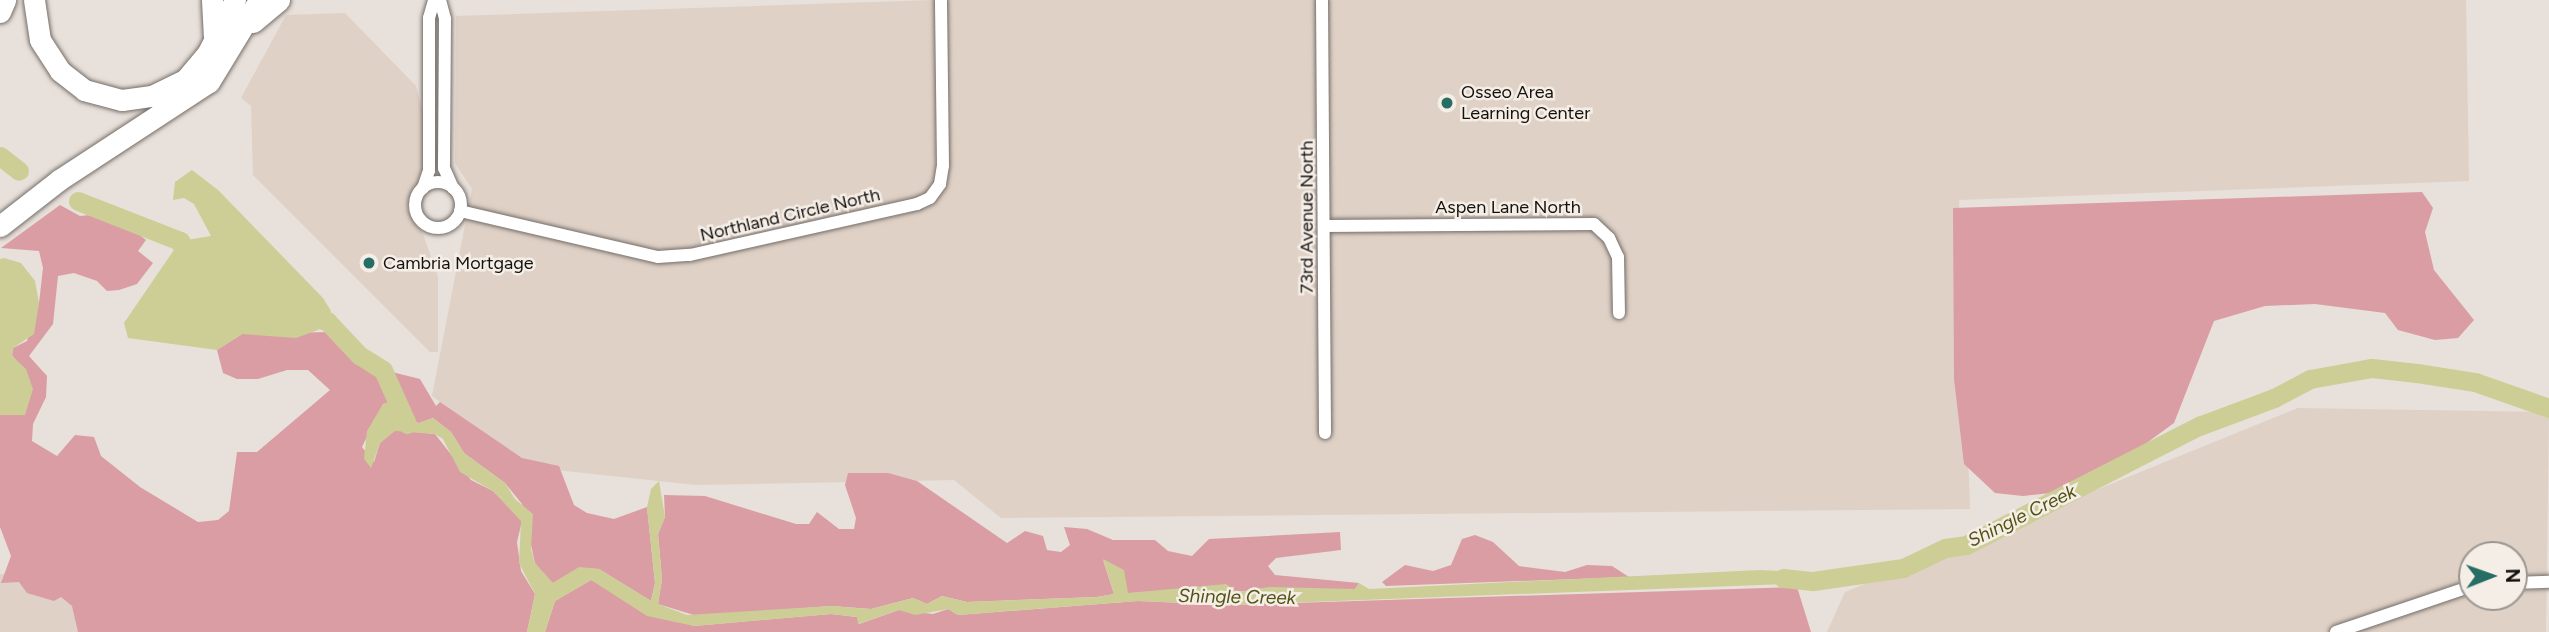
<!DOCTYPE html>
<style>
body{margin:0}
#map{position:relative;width:2549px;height:632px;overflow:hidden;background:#e8e0da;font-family:Figtree,sans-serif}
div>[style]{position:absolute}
.built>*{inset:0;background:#dfd1c6}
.green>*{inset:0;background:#da9da4}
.water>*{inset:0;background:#ccce96}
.river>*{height:19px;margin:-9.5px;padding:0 9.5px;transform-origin:9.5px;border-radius:9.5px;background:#ccce96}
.roads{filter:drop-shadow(0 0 2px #746d68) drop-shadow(0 0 2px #746d68)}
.minor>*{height:12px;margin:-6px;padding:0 6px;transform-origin:6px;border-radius:6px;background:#fff}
.minor>.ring{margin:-6px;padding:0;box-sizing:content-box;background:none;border:12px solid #fff;border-radius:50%}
.motorway>*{height:21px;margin:-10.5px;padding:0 10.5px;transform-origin:10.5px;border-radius:10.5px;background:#fff}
.dots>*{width:19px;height:19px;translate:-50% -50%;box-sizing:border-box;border:4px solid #f5eee7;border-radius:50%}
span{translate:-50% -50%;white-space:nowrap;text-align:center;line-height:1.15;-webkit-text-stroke:5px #f5eee7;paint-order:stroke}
.poi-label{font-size:18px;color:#14110f}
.left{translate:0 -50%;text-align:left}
.street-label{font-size:18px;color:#14110f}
.water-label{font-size:19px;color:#525313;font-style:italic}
.north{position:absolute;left:2458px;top:541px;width:70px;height:70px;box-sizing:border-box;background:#f5eee7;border:2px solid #9b9691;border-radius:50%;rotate:89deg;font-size:19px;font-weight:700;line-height:28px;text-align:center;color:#14110f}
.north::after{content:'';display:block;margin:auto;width:24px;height:32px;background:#266e65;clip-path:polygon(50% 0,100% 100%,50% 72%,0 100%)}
</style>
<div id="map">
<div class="built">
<div style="clip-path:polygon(933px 0,2466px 0,2469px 181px,1959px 200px,1970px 509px,1001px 518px,954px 480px,696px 485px,528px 467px,432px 396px,472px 189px,455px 163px,456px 16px)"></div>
<div style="clip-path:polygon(345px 13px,416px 86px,423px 112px,424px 166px,407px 208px,422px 231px,438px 277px,438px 352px,430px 352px,253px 175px,251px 106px,241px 98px,286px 15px)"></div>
<div style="clip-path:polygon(evenodd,2298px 408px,2549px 412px,2546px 632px,1827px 632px,1845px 592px,2298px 408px,2472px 555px,2514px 555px,2514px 597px,2472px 597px,2472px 555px)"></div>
<div style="clip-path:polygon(53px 572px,108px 632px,0 632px,0 574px)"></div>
</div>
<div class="green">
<div style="clip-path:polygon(2422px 192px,2433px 208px,2425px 232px,2434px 270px,2474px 320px,2458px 338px,2435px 340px,2398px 330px,2385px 313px,2315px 304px,2265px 306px,2214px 321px,2174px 423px,2126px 458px,2051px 493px,2023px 496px,1995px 493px,1964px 464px,1954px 379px,1953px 208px)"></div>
<div style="clip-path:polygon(60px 205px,80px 216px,100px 214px,137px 233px,146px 240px,138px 251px,153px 263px,137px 284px,119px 290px,107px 291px,97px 281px,74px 273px,58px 276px,53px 324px,29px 356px,47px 376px,46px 397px,33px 424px,32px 441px,57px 456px,75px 435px,94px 437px,101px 456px,140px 487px,198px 522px,218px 520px,229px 511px,237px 452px,257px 452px,330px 390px,308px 370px,287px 370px,258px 379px,237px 379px,223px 373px,217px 350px,242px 334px,329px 332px,336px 344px,378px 373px,393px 402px,383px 404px,362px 447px,374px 462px,380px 443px,395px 430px,435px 434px,471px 480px,493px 491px,522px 521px,517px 542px,521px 571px,535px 594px,527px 632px,78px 632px,72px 606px,61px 597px,54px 601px,27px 593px,19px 582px,1px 583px,11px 556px,0 527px,0 415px,25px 415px,21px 367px,12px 355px,13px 348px,27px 341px,39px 303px,43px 268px,39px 251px,1px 248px)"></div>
<div style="clip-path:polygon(388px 371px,420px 379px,436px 406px,440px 402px,522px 458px,559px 466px,574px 505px,587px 513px,614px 519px,647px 507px,655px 583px,651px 601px,599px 569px,579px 568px,553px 583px,547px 580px,535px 563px,522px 504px,505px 483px,464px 453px,451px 432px,433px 418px,419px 423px,408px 420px)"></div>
<div style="clip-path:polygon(848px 473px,888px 473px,917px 481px,1007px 543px,1025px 531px,1043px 536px,1047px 550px,1061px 552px,1070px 545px,1064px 527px,1087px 529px,1113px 540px,1155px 540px,1168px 551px,1192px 556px,1209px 539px,1340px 532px,1341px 550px,1276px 558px,1268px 566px,1275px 575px,1359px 583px,1355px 589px,1128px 593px,1103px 560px,1114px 594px,1097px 597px,967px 602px,942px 596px,927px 604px,913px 598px,871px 609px,831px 606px,697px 616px,658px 604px,662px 579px,658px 534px,665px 517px,664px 495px,705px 496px,796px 524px,809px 524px,817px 512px,839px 529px,854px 529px,856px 518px,845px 485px)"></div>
<div style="clip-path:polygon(1475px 535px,1493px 542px,1519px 566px,1565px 572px,1587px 565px,1612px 566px,1629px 577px,1386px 586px,1382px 582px,1405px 565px,1433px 571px,1451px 565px,1462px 539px)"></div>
<div style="clip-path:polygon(591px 580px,694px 626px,831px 614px,857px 617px,859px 624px,899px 610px,933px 614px,948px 609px,958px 615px,1138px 601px,1231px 605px,1797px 587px,1811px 632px,545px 632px,555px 601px)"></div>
</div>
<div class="water">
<div style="clip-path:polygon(192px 170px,218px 190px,323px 298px,331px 311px,318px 330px,296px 338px,242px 334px,217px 350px,128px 338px,124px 323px,180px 241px,211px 236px,194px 204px,184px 198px,173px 200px,175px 182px)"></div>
<div style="clip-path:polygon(4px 258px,21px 263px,35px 281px,39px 303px,34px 334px,13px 348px,12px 356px,26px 369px,33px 389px,25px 415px,0 415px,0 259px)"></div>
<div style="clip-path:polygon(402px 398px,408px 420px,419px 423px,433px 418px,451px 432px,464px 453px,505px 483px,515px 499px,533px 514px,531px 549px,535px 563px,553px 583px,579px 567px,599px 569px,651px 601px,655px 583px,647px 507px,651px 489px,659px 481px,665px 517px,658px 534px,662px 579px,658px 604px,687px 615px,831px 606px,871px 609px,913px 598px,927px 604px,942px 596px,967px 602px,1097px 597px,1114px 594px,1103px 559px,1124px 570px,1128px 593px,1226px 584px,1237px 592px,1269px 587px,1355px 589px,1359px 583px,1369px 589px,1760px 570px,1799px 572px,1813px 583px,1231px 605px,1138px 601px,958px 615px,948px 609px,915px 615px,899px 610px,858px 624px,857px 617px,831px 614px,694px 626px,647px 616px,591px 580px,555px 601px,545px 632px,527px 632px,535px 594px,519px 563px,521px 521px,493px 491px,460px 472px,443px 439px,435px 434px,395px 431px,380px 443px,371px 468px,364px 459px,367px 431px,383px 404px)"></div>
</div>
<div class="river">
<div style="left:0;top:156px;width:24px;rotate:38deg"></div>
<div style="left:78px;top:201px;width:110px;rotate:21.4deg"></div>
<div style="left:180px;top:241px;width:17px;rotate:69deg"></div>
<div style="left:186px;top:257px;width:9px;rotate:27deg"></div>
<div style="left:301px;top:315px;width:27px;rotate:13deg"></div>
<div style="left:327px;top:321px;width:47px;rotate:46.7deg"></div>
<div style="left:359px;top:355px;width:28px;rotate:32deg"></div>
<div style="left:383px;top:370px;width:59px;rotate:66deg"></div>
<div style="left:1783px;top:578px;width:30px;rotate:6deg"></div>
<div style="left:1813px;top:581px;width:91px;rotate:-8.2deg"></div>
<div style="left:1903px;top:568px;width:47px;rotate:-25.5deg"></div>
<div style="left:1945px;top:548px;width:21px;rotate:-8deg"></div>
<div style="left:1966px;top:545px;width:262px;rotate:-27.1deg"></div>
<div style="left:2199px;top:426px;width:80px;rotate:-20.5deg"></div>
<div style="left:2274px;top:398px;width:41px;rotate:-27.8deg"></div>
<div style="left:2310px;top:379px;width:63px;rotate:-10.1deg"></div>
<div style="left:2372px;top:368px;width:45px;rotate:6.3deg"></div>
<div style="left:2417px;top:373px;width:59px;rotate:8.8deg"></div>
<div style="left:2475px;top:382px;width:78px;rotate:19.4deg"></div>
</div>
<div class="roads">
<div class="minor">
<div style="left:440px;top:0;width:20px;rotate:75deg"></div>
<div style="left:445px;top:19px;width:149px;rotate:90.4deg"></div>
<div style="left:444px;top:168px;width:22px;rotate:66deg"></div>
<div style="left:1322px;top:0;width:433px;rotate:89.6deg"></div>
<div class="ring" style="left:415px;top:182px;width:34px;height:34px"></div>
<div style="left:423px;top:188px;width:18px;rotate:-71deg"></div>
<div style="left:429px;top:171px;width:153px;rotate:-90deg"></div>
<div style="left:429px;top:18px;width:19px;rotate:-74deg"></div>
<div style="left:460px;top:211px;width:203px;rotate:13.1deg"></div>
<div style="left:658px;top:257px;width:32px;rotate:-4deg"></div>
<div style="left:690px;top:255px;width:233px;rotate:-12.7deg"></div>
<div style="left:917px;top:204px;width:14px;rotate:-25deg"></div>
<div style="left:930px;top:198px;width:17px;rotate:-54deg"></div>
<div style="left:940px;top:184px;width:18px;rotate:-81deg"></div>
<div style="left:943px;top:166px;width:166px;rotate:-90.7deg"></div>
<div style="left:1324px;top:226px;width:270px;rotate:-0.4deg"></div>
<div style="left:1594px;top:224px;width:21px;rotate:43deg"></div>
<div style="left:1609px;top:238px;width:21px;rotate:65deg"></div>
<div style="left:1618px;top:257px;width:56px;rotate:89deg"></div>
<div style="left:2514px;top:583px;width:35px;rotate:-2deg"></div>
<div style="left:2336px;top:632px;width:144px;rotate:-18.7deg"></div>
</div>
<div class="motorway">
<div style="left:34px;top:0;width:40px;rotate:81.5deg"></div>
<div style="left:40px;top:40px;width:37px;rotate:57deg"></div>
<div style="left:60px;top:71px;width:31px;rotate:38deg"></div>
<div style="left:84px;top:90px;width:39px;rotate:15deg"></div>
<div style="left:122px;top:100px;width:30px;rotate:-8deg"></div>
<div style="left:152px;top:96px;width:37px;rotate:-26deg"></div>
<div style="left:185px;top:80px;width:34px;rotate:-50deg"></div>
<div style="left:207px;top:54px;width:61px;rotate:-62.6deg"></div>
<div style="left:212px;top:0;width:36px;rotate:87deg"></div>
<div style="left:0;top:12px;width:13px;rotate:-67deg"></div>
<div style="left:253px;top:22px;width:34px;rotate:-40deg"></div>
<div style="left:0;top:226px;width:75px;rotate:-37.9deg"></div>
<div style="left:59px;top:180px;width:179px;rotate:-33.2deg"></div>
<div style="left:209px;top:82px;width:96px;rotate:-58.6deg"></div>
</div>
</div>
<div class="dots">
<div style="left:1447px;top:103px;background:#266e65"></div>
<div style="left:369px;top:263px;background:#266e65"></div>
</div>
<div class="poi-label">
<span class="left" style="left:1461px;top:103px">Osseo Area<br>Learning Center</span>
<span class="left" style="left:383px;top:263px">Cambria Mortgage</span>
</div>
<div class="street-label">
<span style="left:1508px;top:207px">Aspen Lane North</span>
<span style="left:790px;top:215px;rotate:-13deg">Northland Circle North</span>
<span style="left:1307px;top:217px;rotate:-90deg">73rd Avenue North</span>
</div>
<div class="water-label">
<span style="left:2022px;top:516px;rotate:-26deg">Shingle Creek</span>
<span style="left:1237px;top:597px;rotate:1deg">Shingle Creek</span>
</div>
<div class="north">N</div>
</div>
